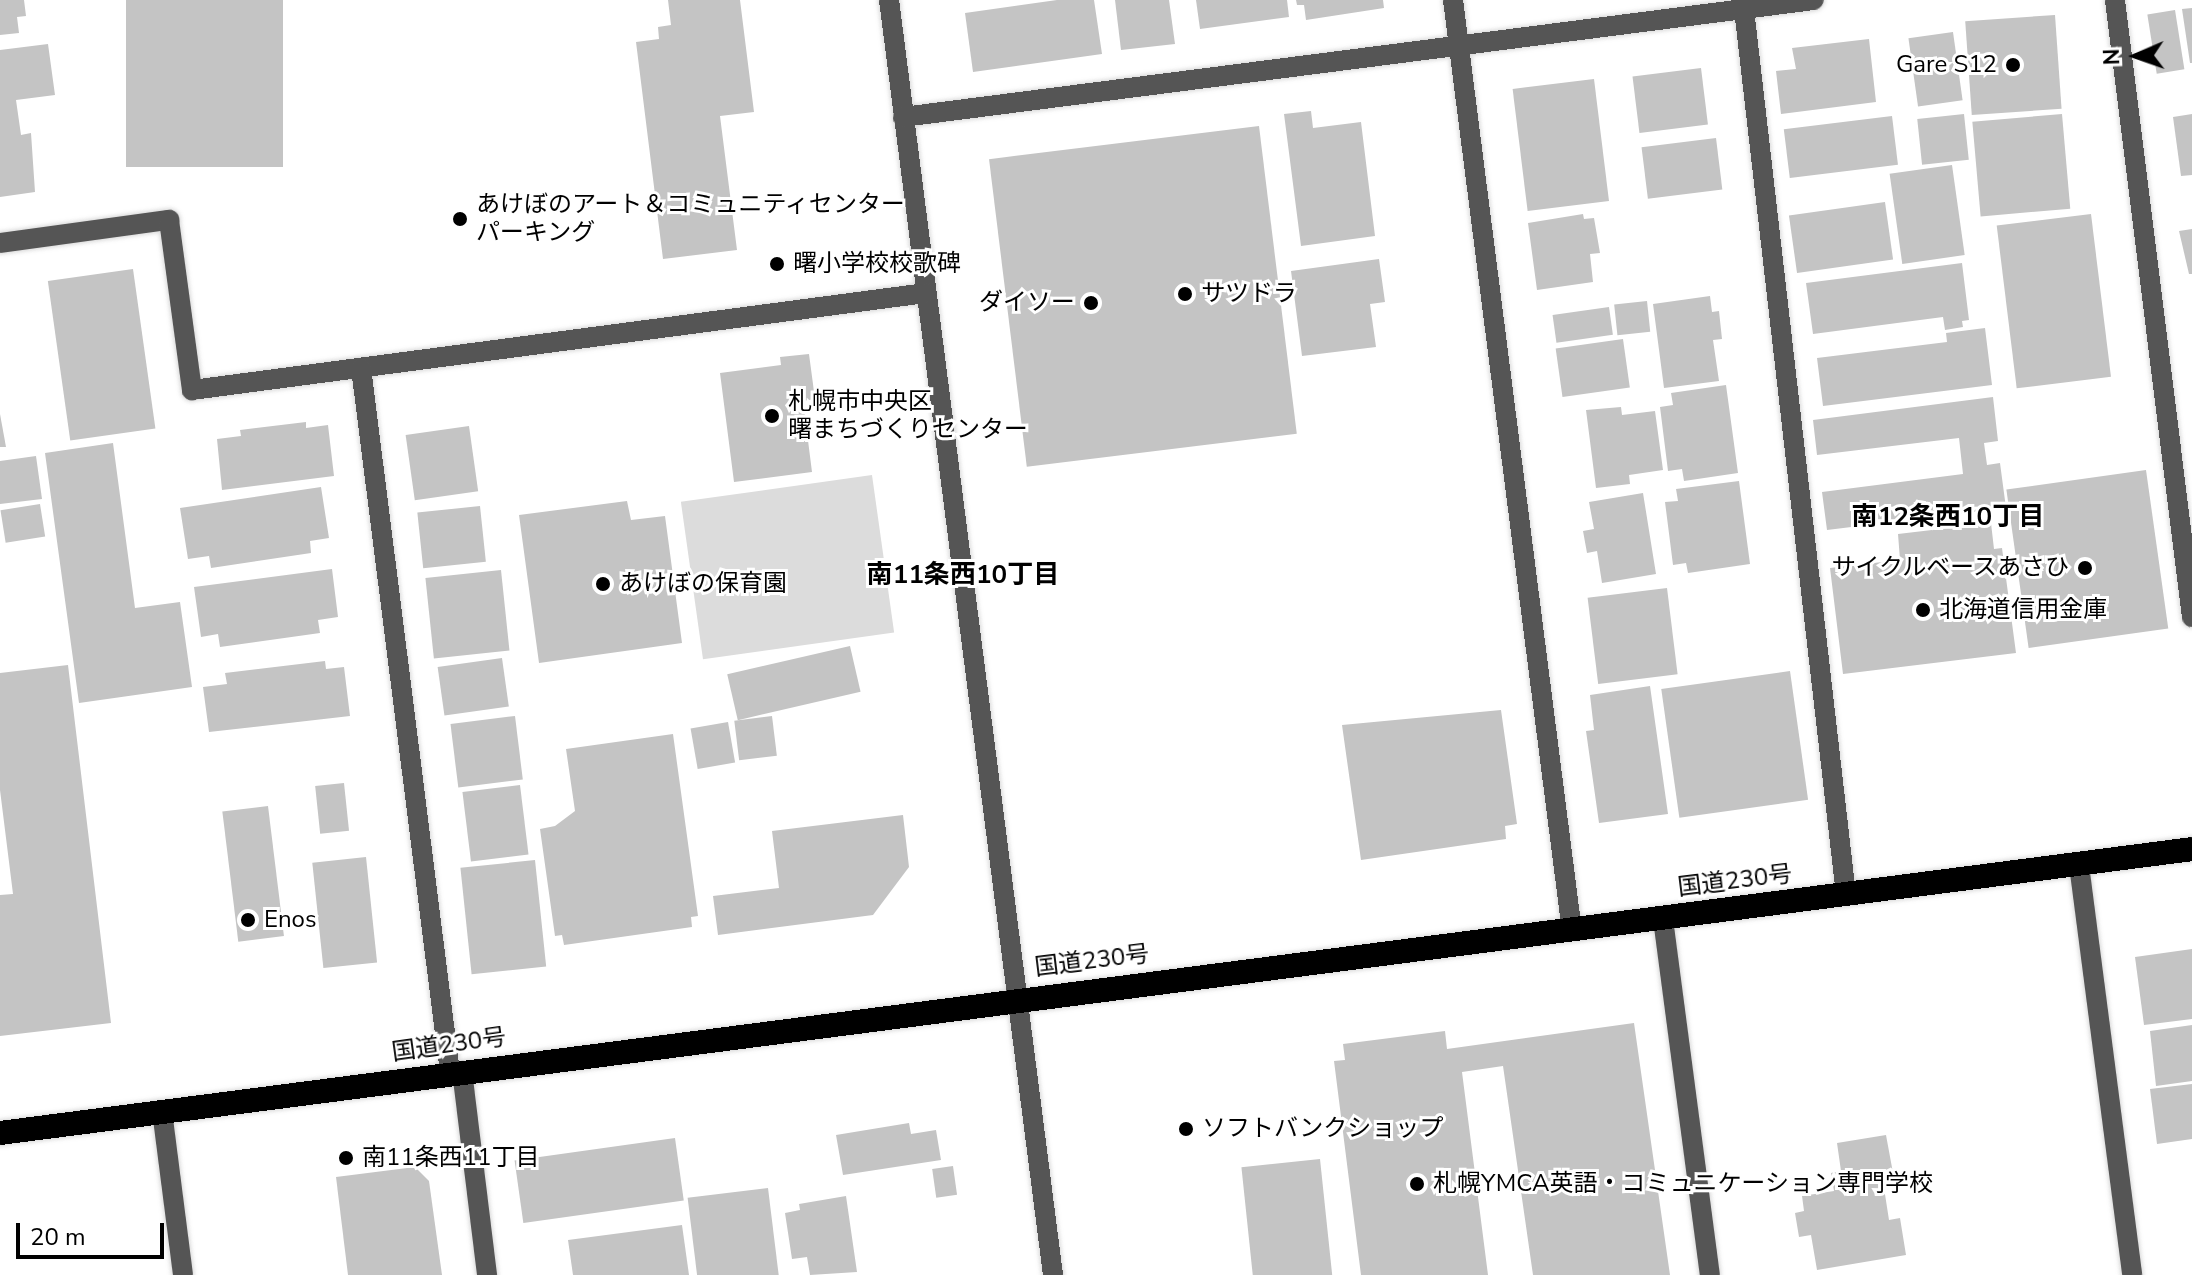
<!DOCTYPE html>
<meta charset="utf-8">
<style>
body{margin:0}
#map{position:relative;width:2192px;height:1275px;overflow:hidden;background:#fff;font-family:"Nunito Sans","Noto Sans JP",sans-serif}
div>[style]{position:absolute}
.green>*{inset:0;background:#dcdcdc;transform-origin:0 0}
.building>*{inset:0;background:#c4c4c4;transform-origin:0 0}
.roads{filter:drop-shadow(0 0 2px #dbdbdb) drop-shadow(0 0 2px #dbdbdb)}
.minor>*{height:20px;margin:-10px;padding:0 10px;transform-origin:10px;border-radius:10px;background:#555}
.highway>*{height:24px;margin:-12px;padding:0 12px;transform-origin:12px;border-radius:12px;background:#000}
.dots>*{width:22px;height:22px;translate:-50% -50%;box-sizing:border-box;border:4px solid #fff;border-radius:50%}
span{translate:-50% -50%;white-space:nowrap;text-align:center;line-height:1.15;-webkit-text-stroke:6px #fff;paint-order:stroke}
.poi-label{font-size:24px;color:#000}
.right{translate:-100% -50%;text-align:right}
.left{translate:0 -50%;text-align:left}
.street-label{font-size:24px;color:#000}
.neighbourhood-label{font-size:26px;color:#000;font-weight:700}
.north{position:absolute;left:2096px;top:16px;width:80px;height:80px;-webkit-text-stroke:6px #fff;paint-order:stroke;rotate:268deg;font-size:22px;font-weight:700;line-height:32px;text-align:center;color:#000}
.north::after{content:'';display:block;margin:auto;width:28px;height:36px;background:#000;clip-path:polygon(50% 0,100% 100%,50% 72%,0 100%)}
.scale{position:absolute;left:16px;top:1223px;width:148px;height:36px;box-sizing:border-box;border:4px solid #000;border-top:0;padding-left:10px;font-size:24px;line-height:28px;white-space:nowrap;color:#000;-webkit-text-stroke:6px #fff;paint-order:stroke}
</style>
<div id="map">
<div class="green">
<div style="left:872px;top:475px;width:159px;height:193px;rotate:82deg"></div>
</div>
<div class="building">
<div style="clip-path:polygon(0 0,24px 0,26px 16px,17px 17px,19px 33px,0 35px)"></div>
<div style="left:126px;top:0;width:157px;height:167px"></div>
<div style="clip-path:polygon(668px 0,740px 0,754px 112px,720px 116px,737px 250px,663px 259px,636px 42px,659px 39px,658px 27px,671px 25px)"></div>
<div style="clip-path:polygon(1057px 0,1094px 0,1102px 54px,973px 72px,965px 13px)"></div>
<div style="clip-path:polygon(1115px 0,1169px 0,1175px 44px,1121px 50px)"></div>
<div style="clip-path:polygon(1196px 0,1287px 0,1289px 17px,1200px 29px)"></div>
<div style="clip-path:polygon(1296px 0,1383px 0,1384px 8px,1306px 20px,1304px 5px,1297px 5px)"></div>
<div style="clip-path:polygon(2192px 8px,2192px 63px,2190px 63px,2182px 9px)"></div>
<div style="left:2175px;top:10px;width:60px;height:28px;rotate:81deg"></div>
<div style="left:2055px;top:15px;width:94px;height:90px;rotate:86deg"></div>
<div style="left:1953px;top:32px;width:69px;height:45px;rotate:82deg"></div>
<div style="clip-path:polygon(1869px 39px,1876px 102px,1781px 114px,1776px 71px,1796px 69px,1792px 48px)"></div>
<div style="clip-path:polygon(48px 44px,55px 95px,16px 100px,21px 135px,31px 133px,35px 192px,0 197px,0 50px)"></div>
<div style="left:1701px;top:68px;width:57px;height:69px;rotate:83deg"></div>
<div style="left:1594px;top:79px;width:123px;height:82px;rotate:83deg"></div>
<div style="clip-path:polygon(1311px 111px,1313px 128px,1361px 122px,1375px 236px,1301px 246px,1284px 114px)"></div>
<div style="left:1964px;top:114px;width:46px;height:47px;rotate:84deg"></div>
<div style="left:2062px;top:114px;width:95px;height:90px;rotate:85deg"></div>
<div style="clip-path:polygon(2192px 114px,2192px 175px,2181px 176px,2173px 117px)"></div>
<div style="left:1892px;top:116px;width:49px;height:109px;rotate:83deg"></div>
<div style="left:1259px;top:126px;width:310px;height:272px;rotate:83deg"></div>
<div style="left:1716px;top:138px;width:52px;height:75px;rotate:83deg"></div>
<div style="left:1952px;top:165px;width:91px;height:63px;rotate:82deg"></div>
<div style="left:1885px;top:202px;width:58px;height:97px;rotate:82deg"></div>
<div style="clip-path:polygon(1583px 214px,1584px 219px,1594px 218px,1600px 253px,1590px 254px,1593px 282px,1537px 290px,1528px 223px)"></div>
<div style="left:2091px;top:214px;width:164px;height:95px;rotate:83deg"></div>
<div style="clip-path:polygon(2192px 229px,2192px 274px,2189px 274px,2179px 231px)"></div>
<div style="clip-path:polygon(1379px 259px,1385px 302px,1370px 304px,1376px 347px,1302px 356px,1291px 271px)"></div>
<div style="clip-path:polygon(1962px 263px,1969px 320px,1962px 321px,1963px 327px,1945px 330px,1943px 317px,1813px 334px,1806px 283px)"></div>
<div style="left:133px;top:269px;width:161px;height:86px;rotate:82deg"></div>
<div style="clip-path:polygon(1710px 296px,1712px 312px,1719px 311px,1722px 339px,1713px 340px,1719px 381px,1664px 388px,1653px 304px)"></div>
<div style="left:1647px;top:301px;width:31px;height:33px;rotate:84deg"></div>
<div style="left:1609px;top:307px;width:28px;height:57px;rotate:82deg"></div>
<div style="clip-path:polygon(1985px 328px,1992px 385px,1823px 406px,1817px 358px,1947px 342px,1946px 333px)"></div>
<div style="left:1623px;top:339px;width:49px;height:68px;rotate:82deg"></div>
<div style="clip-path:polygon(809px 354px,815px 399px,803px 401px,812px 472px,734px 482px,720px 373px,781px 365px,780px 357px)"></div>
<div style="clip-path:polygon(1726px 385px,1738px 473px,1684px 481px,1682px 469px,1668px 471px,1660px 407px,1673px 405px,1671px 393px)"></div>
<div style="clip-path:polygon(1993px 397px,1998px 441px,1984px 443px,1987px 465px,2000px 463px,2006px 508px,1827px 530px,1822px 492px,1963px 474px,1959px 438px,1817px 455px,1813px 420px)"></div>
<div style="clip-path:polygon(1621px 407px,1622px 415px,1655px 411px,1663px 470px,1629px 475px,1630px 484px,1596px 488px,1586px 410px)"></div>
<div style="clip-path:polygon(0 414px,6px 447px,0 447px)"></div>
<div style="clip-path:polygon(306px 422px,306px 428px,328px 425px,334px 476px,222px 490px,217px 439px,241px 436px,240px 430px)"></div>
<div style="left:469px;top:426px;width:66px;height:64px;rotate:82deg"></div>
<div style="clip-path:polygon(113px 443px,135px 608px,180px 602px,192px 687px,79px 703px,45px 453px)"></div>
<div style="clip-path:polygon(36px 456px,42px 499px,0 504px,0 461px)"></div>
<div style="left:2146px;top:470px;width:160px;height:141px;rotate:82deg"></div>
<div style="clip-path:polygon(1739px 481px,1750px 564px,1688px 573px,1686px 563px,1673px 565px,1665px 502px,1678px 501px,1676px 489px)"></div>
<div style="clip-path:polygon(321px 487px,329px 538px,310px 541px,311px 553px,211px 568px,209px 556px,188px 559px,180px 508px)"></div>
<div style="clip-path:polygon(1643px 493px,1656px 574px,1602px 583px,1597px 551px,1587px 553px,1583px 531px,1594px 529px,1589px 502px)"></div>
<div style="clip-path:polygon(627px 501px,631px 520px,665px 516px,682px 643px,539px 663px,519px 515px)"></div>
<div style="left:40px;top:504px;width:33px;height:40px;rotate:81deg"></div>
<div style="left:480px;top:506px;width:56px;height:63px;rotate:84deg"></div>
<div style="clip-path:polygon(1991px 523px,1994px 549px,2002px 548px,2016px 653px,1843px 674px,1830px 568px,1900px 560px,1898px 534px)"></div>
<div style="clip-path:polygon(332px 569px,338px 617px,318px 620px,320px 633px,220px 647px,218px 634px,201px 637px,194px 587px)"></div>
<div style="left:501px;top:570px;width:81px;height:76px;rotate:84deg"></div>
<div style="left:1667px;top:588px;width:87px;height:80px;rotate:83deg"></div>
<div style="left:850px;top:646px;width:47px;height:126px;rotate:77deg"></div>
<div style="left:502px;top:658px;width:49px;height:65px;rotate:82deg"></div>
<div style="clip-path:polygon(325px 661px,326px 669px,344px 667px,350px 716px,209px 732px,203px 687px,227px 684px,225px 673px)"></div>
<div style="clip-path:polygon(68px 665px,111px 1023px,0 1036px,0 895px,13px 894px,0 790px,0 673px)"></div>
<div style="left:1790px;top:671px;width:130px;height:130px;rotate:82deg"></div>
<div style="clip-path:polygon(1650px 686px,1668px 814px,1599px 823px,1586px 731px,1594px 730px,1590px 695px)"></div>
<div style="clip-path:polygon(1501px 710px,1517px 824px,1505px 826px,1506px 839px,1361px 860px,1342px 725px)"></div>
<div style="left:515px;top:716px;width:64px;height:65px;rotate:83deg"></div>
<div style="left:772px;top:716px;width:40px;height:38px;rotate:83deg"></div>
<div style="left:728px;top:722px;width:41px;height:38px;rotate:80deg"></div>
<div style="clip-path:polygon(673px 734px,698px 916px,691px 917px,692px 927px,564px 945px,562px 935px,555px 936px,540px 829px,555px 826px,575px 811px,566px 749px)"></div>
<div style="left:344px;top:783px;width:48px;height:29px;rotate:84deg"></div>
<div style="left:520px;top:785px;width:70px;height:58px;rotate:83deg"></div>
<div style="left:268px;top:806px;width:131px;height:46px;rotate:83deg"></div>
<div style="clip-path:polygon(903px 815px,909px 867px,873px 915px,718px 935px,713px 896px,779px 888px,772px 831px)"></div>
<div style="left:366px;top:857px;width:106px;height:54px;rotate:84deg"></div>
<div style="left:535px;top:860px;width:107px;height:75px;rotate:84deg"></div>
<div style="clip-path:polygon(2192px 949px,2192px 1019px,2144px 1025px,2135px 957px)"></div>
<div style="clip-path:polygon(1634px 1023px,1670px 1275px,1533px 1275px,1503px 1066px,1462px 1072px,1488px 1275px,1361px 1275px,1334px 1061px,1345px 1060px,1343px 1044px,1445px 1031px,1447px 1049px)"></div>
<div style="clip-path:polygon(2192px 1025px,2192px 1081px,2156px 1086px,2150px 1031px)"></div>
<div style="clip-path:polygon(2192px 1084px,2192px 1139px,2157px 1144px,2150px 1089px)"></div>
<div style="clip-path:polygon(909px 1123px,911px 1134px,936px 1130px,941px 1160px,843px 1175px,836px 1135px)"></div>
<div style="clip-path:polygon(1886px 1135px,1893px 1173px,1882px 1175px,1889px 1220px,1900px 1218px,1906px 1255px,1817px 1270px,1811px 1235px,1799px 1237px,1795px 1213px,1804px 1211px,1802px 1196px,1834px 1191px,1831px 1173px,1841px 1171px,1837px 1143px)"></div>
<div style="left:675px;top:1138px;width:63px;height:162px;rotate:82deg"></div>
<div style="left:1320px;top:1159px;width:117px;height:79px;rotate:84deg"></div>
<div style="left:953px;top:1166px;width:29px;height:21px;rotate:82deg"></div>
<div style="clip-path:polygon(415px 1167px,429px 1181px,442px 1275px,348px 1275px,336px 1177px)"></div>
<div style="left:768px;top:1188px;width:88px;height:81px;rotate:83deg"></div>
<div style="clip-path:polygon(846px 1196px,857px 1272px,810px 1275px,807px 1257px,792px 1259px,785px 1213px,800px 1210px,799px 1204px)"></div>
<div style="clip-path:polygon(682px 1225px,689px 1275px,573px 1275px,568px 1240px)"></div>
</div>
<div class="roads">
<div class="minor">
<div style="left:889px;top:0;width:1286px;rotate:82.67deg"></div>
<div style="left:1453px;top:0;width:939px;rotate:82.72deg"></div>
<div style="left:2115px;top:0;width:622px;rotate:82.89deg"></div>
<div style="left:1744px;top:9px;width:892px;rotate:83.43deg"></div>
<div style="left:903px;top:117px;width:918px;rotate:-7.32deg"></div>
<div style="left:0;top:243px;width:171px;rotate:-7.8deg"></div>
<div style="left:169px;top:220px;width:172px;rotate:82.3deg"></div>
<div style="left:192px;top:390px;width:740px;rotate:-7.53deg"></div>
<div style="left:361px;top:368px;width:711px;rotate:82.8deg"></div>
<div style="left:2079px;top:865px;width:413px;rotate:82.6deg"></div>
<div style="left:1663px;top:919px;width:359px;rotate:82.5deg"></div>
<div style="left:462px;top:1071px;width:206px;rotate:83deg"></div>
<div style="left:162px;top:1111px;width:165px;rotate:82.7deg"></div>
</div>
<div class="highway">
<div style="left:0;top:1133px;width:2210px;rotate:-7.38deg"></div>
</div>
</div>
<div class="dots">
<div style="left:2013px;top:65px;background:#000"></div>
<div style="left:460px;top:219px;background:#000"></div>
<div style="left:777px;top:264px;background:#000"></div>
<div style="left:1185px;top:294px;background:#000"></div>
<div style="left:1091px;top:303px;background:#000"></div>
<div style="left:772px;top:416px;background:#000"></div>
<div style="left:2085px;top:568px;background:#000"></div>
<div style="left:603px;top:584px;background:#000"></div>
<div style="left:1923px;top:610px;background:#000"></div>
<div style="left:248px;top:920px;background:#000"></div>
<div style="left:1186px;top:1129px;background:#000"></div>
<div style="left:346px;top:1158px;background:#000"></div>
<div style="left:1417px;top:1184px;background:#000"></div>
</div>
<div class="poi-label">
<span class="right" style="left:1997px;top:65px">Gare S12</span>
<span class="left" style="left:476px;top:219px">あけぼのアート＆コミュニティセンター<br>パーキング</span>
<span class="left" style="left:793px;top:264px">曙小学校校歌碑</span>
<span class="left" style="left:1201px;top:294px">サツドラ</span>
<span class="right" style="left:1075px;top:303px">ダイソー</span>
<span class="left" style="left:788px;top:416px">札幌市中央区<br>曙まちづくりセンター</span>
<span class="right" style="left:2069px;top:568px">サイクルベースあさひ</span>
<span class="left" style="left:619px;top:584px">あけぼの保育園</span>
<span class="left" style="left:1939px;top:610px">北海道信用金庫</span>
<span class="left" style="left:264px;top:920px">Enos</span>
<span class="left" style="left:1202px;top:1129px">ソフトバンクショップ</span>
<span class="left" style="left:362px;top:1158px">南11条西11丁目</span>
<span class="left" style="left:1433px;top:1184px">札幌YMCA英語・コミュニケーション専門学校</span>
</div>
<div class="street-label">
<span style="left:1735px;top:881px;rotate:-7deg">国道230号</span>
<span style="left:1092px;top:961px;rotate:-7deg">国道230号</span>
<span style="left:449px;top:1045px;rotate:-8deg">国道230号</span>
</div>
<div class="neighbourhood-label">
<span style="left:1948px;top:517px">南12条西10丁目</span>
<span style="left:963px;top:575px">南11条西10丁目</span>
</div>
<div class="north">N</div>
<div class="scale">20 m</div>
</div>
